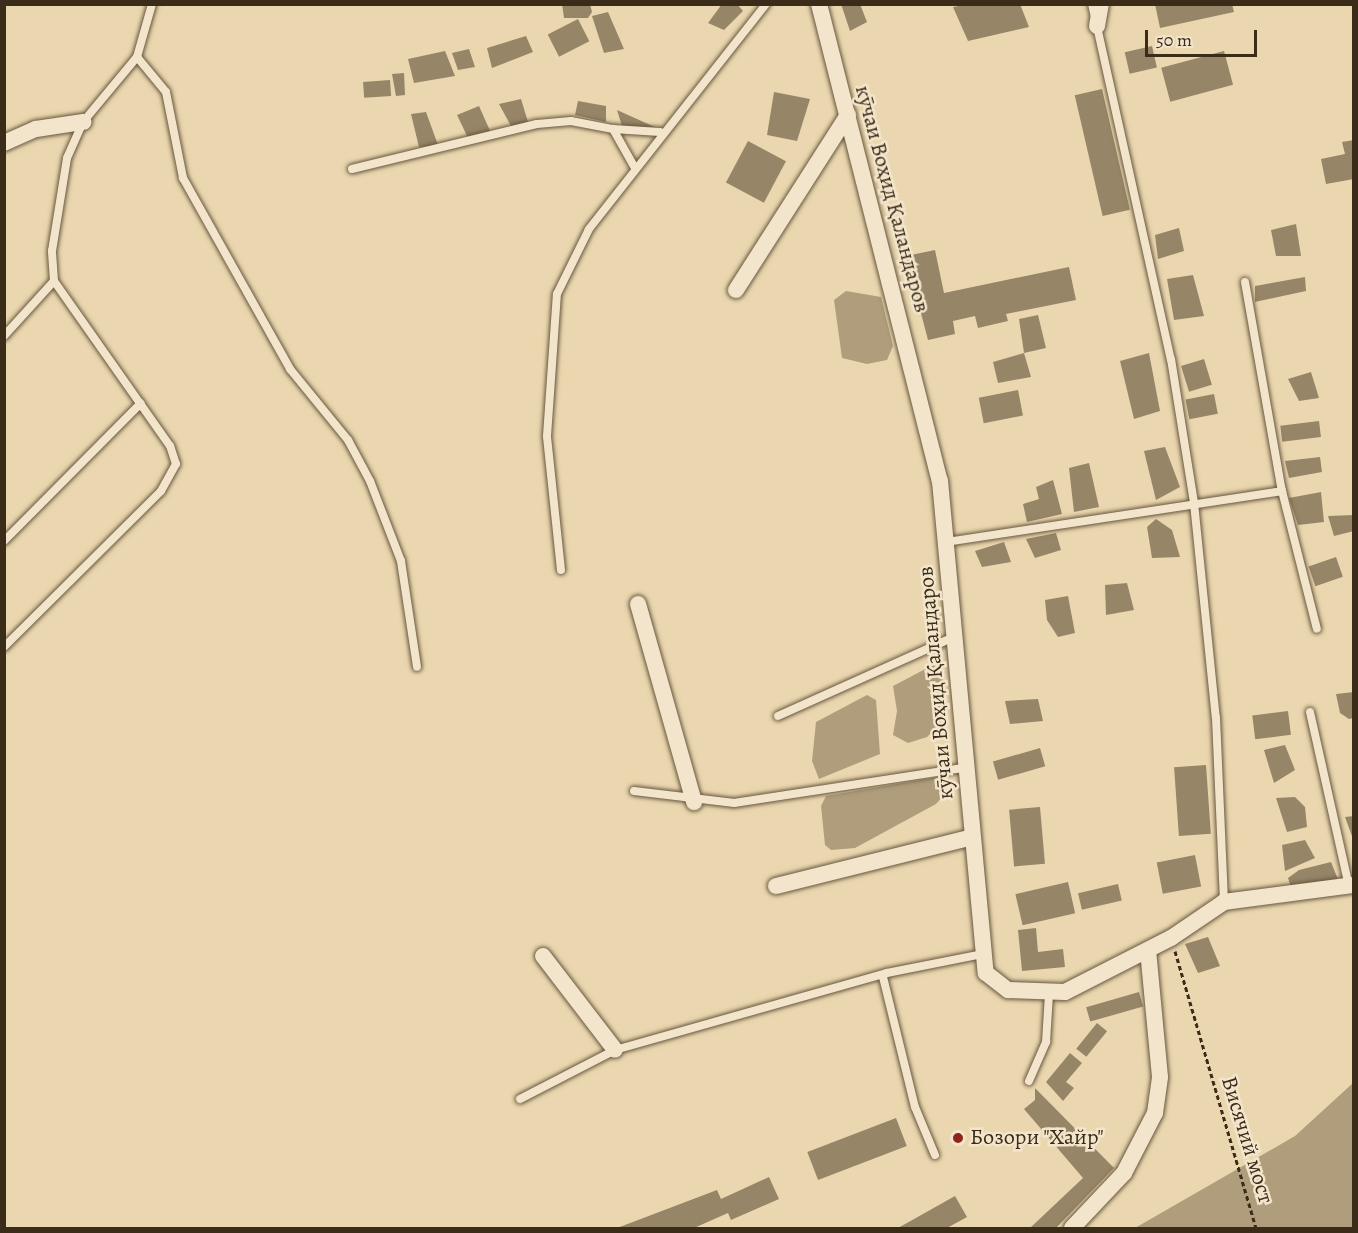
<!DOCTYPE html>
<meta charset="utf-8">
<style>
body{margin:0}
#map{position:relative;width:1358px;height:1233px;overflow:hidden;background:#ebd7af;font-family:Alegreya,serif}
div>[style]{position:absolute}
.water>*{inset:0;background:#af9d7c}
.building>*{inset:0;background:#978567;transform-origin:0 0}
.path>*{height:3px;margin-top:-1.5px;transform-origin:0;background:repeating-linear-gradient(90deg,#3b2c19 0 4.5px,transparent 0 7.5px)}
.roads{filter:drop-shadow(0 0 2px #67573e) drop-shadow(0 0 2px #67573e)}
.service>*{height:8px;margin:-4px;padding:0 4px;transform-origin:4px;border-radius:4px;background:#f2e5cb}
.minor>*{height:16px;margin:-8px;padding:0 8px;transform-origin:8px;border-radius:8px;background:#f2e5cb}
.dots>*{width:16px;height:16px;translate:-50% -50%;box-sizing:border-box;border:3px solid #f2e5cb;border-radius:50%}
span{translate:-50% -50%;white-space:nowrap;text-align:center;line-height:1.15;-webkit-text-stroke:5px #f2e5cb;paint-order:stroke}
.street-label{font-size:22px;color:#3b2c19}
.poi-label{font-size:22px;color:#3b2c19}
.left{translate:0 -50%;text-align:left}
.frame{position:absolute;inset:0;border:6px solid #3b2c19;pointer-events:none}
.scale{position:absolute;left:1145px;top:30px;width:112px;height:27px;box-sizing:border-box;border:3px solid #3b2c19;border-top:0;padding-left:8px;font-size:18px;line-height:21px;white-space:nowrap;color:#3b2c19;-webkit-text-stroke:4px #f2e5cb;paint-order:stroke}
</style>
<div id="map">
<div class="water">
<div style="clip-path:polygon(846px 291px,881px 297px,893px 346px,887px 360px,867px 364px,842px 358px,834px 300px)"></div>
<div style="clip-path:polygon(933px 665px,943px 671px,941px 723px,927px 737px,908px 743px,893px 735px,897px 711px,893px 686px)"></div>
<div style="clip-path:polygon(867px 695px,876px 700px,880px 754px,819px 779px,812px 761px,816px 722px)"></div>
<div style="clip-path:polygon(938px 777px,945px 794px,936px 804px,855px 848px,831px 850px,825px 845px,821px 806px,826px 796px)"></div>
<div style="clip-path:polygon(1353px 1083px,1353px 1228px,1135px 1228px,1295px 1136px)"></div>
</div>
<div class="building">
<div style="clip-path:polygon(562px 4px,590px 4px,592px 12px,588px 18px,564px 18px)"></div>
<div style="clip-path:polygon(722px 4px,737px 4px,743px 11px,724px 30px,708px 23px)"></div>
<div style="clip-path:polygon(841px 4px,860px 4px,867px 22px,850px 31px)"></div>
<div style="clip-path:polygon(970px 4px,1020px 4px,1029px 27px,968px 41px,953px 7px)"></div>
<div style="clip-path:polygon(1155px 4px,1232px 4px,1234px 12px,1160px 28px)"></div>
<div style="clip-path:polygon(608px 12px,624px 49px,604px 53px,592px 16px)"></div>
<div style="left:578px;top:19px;width:25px;height:34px;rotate:63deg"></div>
<div style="clip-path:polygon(526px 36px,533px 52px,492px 68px,487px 48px)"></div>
<div style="left:1152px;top:46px;width:22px;height:28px;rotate:77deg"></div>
<div style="clip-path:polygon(469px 49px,475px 67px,458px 70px,452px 53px)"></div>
<div style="clip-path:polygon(445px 51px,455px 76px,414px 83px,408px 59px)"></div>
<div style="left:1224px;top:51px;width:35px;height:65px;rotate:75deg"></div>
<div style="clip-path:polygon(404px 73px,405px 95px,396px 96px,392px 74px)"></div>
<div style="left:390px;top:80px;width:16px;height:27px;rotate:86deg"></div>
<div style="left:1102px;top:89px;width:124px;height:28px;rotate:77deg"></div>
<div style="clip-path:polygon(774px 92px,810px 99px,797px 141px,767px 135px)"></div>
<div style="clip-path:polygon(521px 99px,528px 122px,512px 128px,499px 104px)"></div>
<div style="clip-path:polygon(578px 101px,606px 106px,606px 122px,575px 115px)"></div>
<div style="clip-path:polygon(479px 106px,491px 133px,468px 138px,457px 115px)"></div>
<div style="clip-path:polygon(617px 110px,657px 128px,622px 126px)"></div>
<div style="clip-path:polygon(426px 112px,438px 145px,419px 147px,411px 114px)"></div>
<div style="clip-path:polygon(1354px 140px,1354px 179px,1326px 184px,1321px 159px,1345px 154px,1342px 142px)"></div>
<div style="left:748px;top:141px;width:43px;height:47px;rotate:28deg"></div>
<div style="clip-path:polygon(1296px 224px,1301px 256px,1276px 256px,1271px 230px)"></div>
<div style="clip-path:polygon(1179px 228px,1184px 251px,1158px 259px,1155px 235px)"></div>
<div style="clip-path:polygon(935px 250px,944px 293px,1069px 267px,1076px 300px,1006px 314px,1008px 321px,978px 328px,975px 316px,953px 321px,955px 334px,928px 340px,906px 256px)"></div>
<div style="clip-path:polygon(1193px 275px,1204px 316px,1174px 320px,1167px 279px)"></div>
<div style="clip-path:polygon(1305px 277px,1306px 291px,1255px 302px,1255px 286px)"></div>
<div style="clip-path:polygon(1038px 315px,1046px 348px,1024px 353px,1019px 319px)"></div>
<div style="clip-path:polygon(1024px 353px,1031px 377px,998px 383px,993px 362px)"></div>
<div style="clip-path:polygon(1149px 353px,1160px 411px,1134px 419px,1120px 361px)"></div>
<div style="left:1204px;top:359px;width:27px;height:24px;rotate:73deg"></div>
<div style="clip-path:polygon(1311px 372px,1319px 398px,1299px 401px,1288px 379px)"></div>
<div style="left:1018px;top:390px;width:26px;height:40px;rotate:79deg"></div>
<div style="left:1214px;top:394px;width:20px;height:29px;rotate:79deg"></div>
<div style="left:1319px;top:421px;width:16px;height:39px;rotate:83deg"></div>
<div style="clip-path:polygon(1165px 447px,1180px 487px,1156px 500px,1144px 451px)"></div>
<div style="clip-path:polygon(1320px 457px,1322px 472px,1289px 478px,1285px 461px)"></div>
<div style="clip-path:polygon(1089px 463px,1099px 507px,1074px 512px,1069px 468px)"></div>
<div style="clip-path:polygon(1053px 480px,1062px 514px,1027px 522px,1023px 504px,1039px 499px,1036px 487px)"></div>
<div style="clip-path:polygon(1321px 492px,1324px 522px,1298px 525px,1289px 498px)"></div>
<div style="clip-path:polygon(1354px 515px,1354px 531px,1334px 536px,1328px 516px)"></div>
<div style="clip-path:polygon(1156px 519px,1172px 530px,1180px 557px,1152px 558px,1147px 527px)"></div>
<div style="clip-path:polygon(1056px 533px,1061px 550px,1035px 558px,1026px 539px)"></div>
<div style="clip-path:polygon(1004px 542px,1011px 562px,982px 567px,975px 551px)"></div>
<div style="left:1336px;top:557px;width:21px;height:29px;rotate:71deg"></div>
<div style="clip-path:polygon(1127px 583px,1134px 610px,1106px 615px,1105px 585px)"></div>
<div style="clip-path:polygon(1068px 596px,1075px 633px,1058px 637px,1047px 620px,1045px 600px)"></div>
<div style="clip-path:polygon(1354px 692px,1354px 718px,1349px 719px,1340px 713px,1336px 694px)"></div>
<div style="clip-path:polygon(1038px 699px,1043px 721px,1010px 724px,1005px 701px)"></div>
<div style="left:1288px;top:711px;width:24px;height:36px;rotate:83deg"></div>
<div style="clip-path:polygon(1285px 745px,1295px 770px,1274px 783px,1264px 750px)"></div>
<div style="left:1040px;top:748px;width:19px;height:49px;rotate:74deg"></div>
<div style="left:1206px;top:765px;width:69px;height:32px;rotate:86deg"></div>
<div style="clip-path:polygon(1295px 797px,1305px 807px,1307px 827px,1287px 832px,1276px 798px)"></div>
<div style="left:1040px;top:807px;width:57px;height:31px;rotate:85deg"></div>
<div style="clip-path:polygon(1354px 816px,1354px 839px,1353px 839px,1345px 817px)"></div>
<div style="clip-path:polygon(1305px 840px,1315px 858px,1285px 871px,1282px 845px)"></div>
<div style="left:1195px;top:855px;width:32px;height:39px;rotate:79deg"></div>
<div style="clip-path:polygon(1331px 862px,1339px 882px,1291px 887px,1288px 878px,1299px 870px)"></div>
<div style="left:1068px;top:882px;width:32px;height:54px;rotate:77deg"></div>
<div style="left:1118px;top:884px;width:17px;height:41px;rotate:77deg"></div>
<div style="clip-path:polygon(1036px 928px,1038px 952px,1063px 949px,1065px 967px,1022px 971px,1018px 930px)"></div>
<div style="clip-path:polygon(1208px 937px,1220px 966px,1198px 973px,1185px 944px)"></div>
<div style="left:1139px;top:992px;width:15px;height:55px;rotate:74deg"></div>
<div style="left:1097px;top:1023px;width:13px;height:33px;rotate:39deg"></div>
<div style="clip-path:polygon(1070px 1053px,1082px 1063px,1066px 1082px,1074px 1088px,1063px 1101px,1046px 1082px)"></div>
<div style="clip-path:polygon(1035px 1088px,1114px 1168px,1056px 1228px,1030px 1228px,1083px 1178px,1024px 1109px,1035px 1100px)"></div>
<div style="left:896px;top:1118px;width:30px;height:95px;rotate:69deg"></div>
<div style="clip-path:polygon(769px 1177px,779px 1199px,731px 1220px,728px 1213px,694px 1228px,617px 1228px,717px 1190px,721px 1199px)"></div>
<div style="clip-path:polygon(955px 1196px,967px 1217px,947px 1228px,898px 1228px)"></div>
</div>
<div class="path">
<div style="left:1175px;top:951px;width:289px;rotate:73.7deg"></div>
</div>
<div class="roads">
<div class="service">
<div style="left:1092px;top:4px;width:364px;rotate:77.5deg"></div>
<div style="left:1171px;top:359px;width:146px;rotate:80.9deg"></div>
<div style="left:1194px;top:503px;width:216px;rotate:84.2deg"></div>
<div style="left:1216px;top:718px;width:184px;rotate:87.5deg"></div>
<div style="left:137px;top:57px;width:45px;rotate:50.4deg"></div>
<div style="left:166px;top:92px;width:88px;rotate:78.8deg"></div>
<div style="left:183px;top:178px;width:219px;rotate:60.7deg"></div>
<div style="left:290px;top:369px;width:92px;rotate:50.8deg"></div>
<div style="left:348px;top:440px;width:47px;rotate:61.8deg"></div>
<div style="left:370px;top:481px;width:86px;rotate:68.8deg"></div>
<div style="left:401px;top:561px;width:107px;rotate:81.4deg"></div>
<div style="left:613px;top:129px;width:47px;rotate:3.7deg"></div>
<div style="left:352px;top:169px;width:190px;rotate:-13.7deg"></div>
<div style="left:537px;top:124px;width:34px;rotate:-5deg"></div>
<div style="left:571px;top:121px;width:43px;rotate:10.8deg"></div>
<div style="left:613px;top:129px;width:45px;rotate:60.6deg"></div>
<div style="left:1245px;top:282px;width:212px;rotate:80deg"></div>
<div style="left:1282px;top:491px;width:142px;rotate:75.8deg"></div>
<div style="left:4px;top:336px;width:74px;rotate:-47.7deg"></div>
<div style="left:4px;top:541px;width:194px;rotate:-45.2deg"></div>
<div style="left:946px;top:542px;width:340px;rotate:-8.6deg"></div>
<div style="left:561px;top:570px;width:135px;rotate:-96deg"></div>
<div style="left:547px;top:436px;width:142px;rotate:-86deg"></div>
<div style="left:557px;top:294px;width:72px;rotate:-63.8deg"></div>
<div style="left:589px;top:229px;width:286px;rotate:-51.8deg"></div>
<div style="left:4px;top:647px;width:221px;rotate:-44.8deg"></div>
<div style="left:161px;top:491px;width:31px;rotate:-61deg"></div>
<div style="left:176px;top:464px;width:19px;rotate:-108deg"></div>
<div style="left:170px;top:446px;width:202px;rotate:-125.1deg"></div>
<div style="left:54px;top:281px;width:30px;rotate:-94deg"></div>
<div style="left:52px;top:251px;width:94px;rotate:-80.8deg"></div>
<div style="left:67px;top:158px;width:39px;rotate:-66deg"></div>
<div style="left:83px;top:122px;width:85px;rotate:-50.3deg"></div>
<div style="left:137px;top:57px;width:55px;rotate:-74.2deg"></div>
<div style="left:1310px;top:712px;width:178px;rotate:77.4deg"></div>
<div style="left:778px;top:716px;width:193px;rotate:-24.2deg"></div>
<div style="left:634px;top:791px;width:101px;rotate:6.8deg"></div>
<div style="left:734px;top:803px;width:233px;rotate:-8.7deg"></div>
<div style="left:883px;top:977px;width:134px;rotate:76.2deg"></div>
<div style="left:915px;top:1107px;width:52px;rotate:67.4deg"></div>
<div style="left:1029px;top:1081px;width:43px;rotate:-66.4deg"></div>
<div style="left:1046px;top:1042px;width:48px;rotate:-86.4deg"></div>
<div style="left:520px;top:1099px;width:107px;rotate:-27.3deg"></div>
<div style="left:615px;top:1050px;width:283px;rotate:-15.8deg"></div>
<div style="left:887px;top:973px;width:98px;rotate:-11.2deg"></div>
</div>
<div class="minor">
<div style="left:819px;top:4px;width:492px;rotate:75.8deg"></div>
<div style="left:940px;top:481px;width:494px;rotate:84.7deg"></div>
<div style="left:986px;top:973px;width:28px;rotate:38deg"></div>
<div style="left:1008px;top:990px;width:57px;rotate:2deg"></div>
<div style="left:1065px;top:992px;width:119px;rotate:-27deg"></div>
<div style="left:1171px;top:938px;width:64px;rotate:-34.2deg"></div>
<div style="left:1224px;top:902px;width:131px;rotate:-7.5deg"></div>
<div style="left:1097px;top:26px;width:22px;rotate:-80deg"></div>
<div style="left:4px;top:143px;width:35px;rotate:-24deg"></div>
<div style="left:36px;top:129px;width:48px;rotate:-8.5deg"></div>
<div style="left:736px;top:290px;width:208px;rotate:-57.4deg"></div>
<div style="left:638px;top:604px;width:206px;rotate:74.2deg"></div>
<div style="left:776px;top:886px;width:202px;rotate:-14deg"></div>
<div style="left:543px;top:956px;width:118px;rotate:52.5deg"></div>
<div style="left:1072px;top:1228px;width:76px;rotate:-46.6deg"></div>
<div style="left:1124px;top:1173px;width:68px;rotate:-62.7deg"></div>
<div style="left:1155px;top:1113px;width:36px;rotate:-82deg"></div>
<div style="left:1160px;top:1077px;width:127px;rotate:-95.4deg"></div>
</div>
</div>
<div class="dots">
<div style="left:958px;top:1138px;background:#8f2418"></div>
</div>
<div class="street-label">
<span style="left:892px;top:199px;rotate:75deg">кӯчаи Воҳид Қаландаров</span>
<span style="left:936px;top:683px;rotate:-95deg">кӯчаи Воҳид Қаландаров</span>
<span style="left:1247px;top:1140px;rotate:73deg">Висячий мост</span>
</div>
<div class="poi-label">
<span class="left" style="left:970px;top:1138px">Бозори "Хайр"</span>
</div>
<div class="frame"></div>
<div class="scale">50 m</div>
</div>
